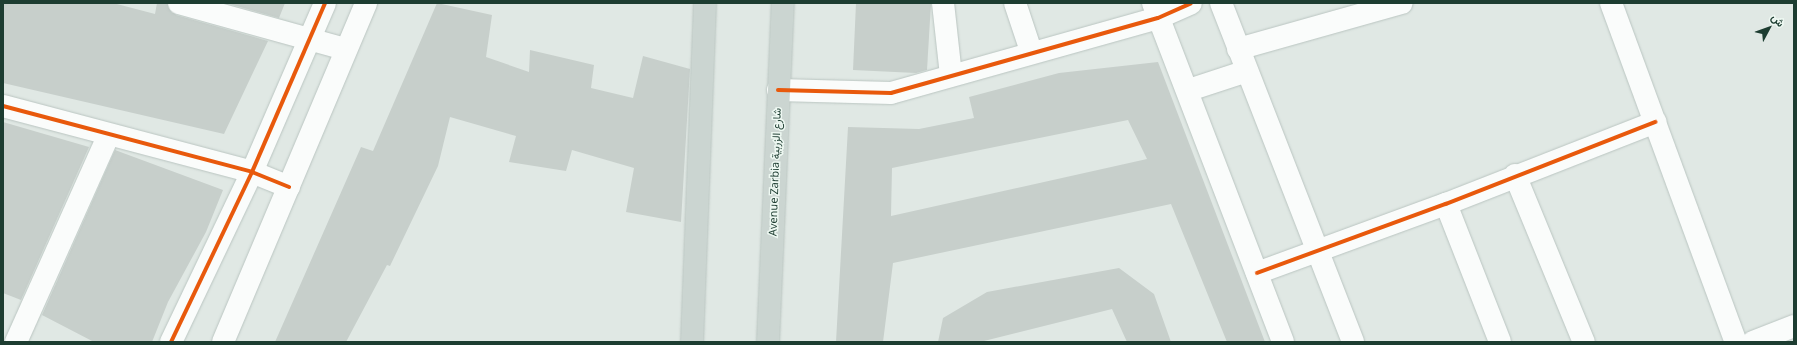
<!DOCTYPE html>
<meta charset="utf-8">
<style>
body{margin:0}
#map{position:relative;width:1797px;height:345px;overflow:hidden;background:#e0e8e4;font-family:"Noto Sans",Vazirmatn,sans-serif}
div>[style]{position:absolute}
.building>*{inset:0;background:#c7cfcb}
.roads{filter:drop-shadow(0 0 1px #bac5c1) drop-shadow(0 0 1px #bac5c1)}
.minor>*{height:22px;margin:-11px;padding:0 11px;transform-origin:11px;border-radius:11px;background:#fafcfb}
.major>*{height:22px;margin:-11px;padding:0 11px;transform-origin:11px;border-radius:11px;background:#cbd5d1}
.cycleway>*{height:4px;margin:-2px;padding:0 2px;transform-origin:2px;border-radius:2px;background:#e8590c}
span{translate:-50% -50%;white-space:nowrap;text-align:center;line-height:1.15;-webkit-text-stroke:3px #eef8f2;paint-order:stroke}
.street-label{font-size:11px;color:#1d3d31}
.frame{position:absolute;inset:0;border:4px solid #1d3d31;pointer-events:none}
.north{position:absolute;left:1749px;top:8px;width:40px;height:40px;-webkit-text-stroke:3px #eef8f2;paint-order:stroke;rotate:49deg;font-size:11px;font-weight:700;line-height:16px;text-align:center;color:#1d3d31}
.north::after{content:'';display:block;margin:auto;width:14px;height:18px;background:#1d3d31;clip-path:polygon(50% 0,100% 100%,50% 72%,0 100%)}
</style>
<div id="map">
<div class="building">
<div style="clip-path:polygon(3px 3px,113px 3px,155px 14px,157px 3px,167px 3px,176px 15px,268px 41px,224px 134px,3px 83px)"></div>
<div style="clip-path:polygon(226px 3px,285px 3px,279px 18px)"></div>
<div style="clip-path:polygon(437px 3px,492px 15px,486px 57px,529px 72px,530px 50px,594px 65px,591px 88px,633px 98px,643px 56px,690px 69px,681px 222px,626px 212px,634px 168px,572px 150px,566px 171px,509px 162px,516px 136px,450px 117px,438px 166px,390px 266px,387px 265px,346px 342px,275px 342px,361px 147px,373px 151px)"></div>
<div style="clip-path:polygon(856px 3px,931px 3px,927px 70px,916px 73px,853px 70px)"></div>
<div style="clip-path:polygon(evenodd,1158px 62px,1265px 342px,1227px 342px,1171px 204px,893px 263px,883px 342px,836px 342px,848px 127px,919px 129px,974px 118px,969px 97px,1059px 73px,1158px 62px,1128px 120px,1147px 159px,891px 216px,892px 168px,1128px 120px)"></div>
<div style="clip-path:polygon(3px 122px,89px 147px,21px 300px,3px 293px)"></div>
<div style="clip-path:polygon(115px 150px,223px 190px,206px 232px,168px 302px,152px 342px,94px 342px,42px 315px)"></div>
<div style="clip-path:polygon(1119px 268px,1154px 294px,1171px 342px,1127px 342px,1112px 309px,980px 342px,938px 342px,943px 318px,987px 292px)"></div>
</div>
<div class="roads">
<div class="minor">
<div style="left:179px;top:3px;width:172px;rotate:15.5deg"></div>
<div style="left:943px;top:3px;width:72px;rotate:83.7deg"></div>
<div style="left:1015px;top:3px;width:51px;rotate:71.6deg"></div>
<div style="left:1153px;top:3px;width:363px;rotate:69deg"></div>
<div style="left:1221px;top:3px;width:364px;rotate:68.7deg"></div>
<div style="left:1611px;top:3px;width:361px;rotate:69.8deg"></div>
<div style="left:1238px;top:49px;width:170px;rotate:-15.7deg"></div>
<div style="left:778px;top:90px;width:113px;rotate:1.5deg"></div>
<div style="left:891px;top:93px;width:277px;rotate:-15.7deg"></div>
<div style="left:1158px;top:18px;width:36px;rotate:-24deg"></div>
<div style="left:1189px;top:90px;width:61px;rotate:-18.1deg"></div>
<div style="left:3px;top:106px;width:258px;rotate:14.8deg"></div>
<div style="left:252px;top:172px;width:40px;rotate:22deg"></div>
<div style="left:1515px;top:175px;width:181px;rotate:67.6deg"></div>
<div style="left:1446px;top:204px;width:148px;rotate:68.6deg"></div>
<div style="left:1257px;top:273px;width:201px;rotate:-20.1deg"></div>
<div style="left:1446px;top:204px;width:225px;rotate:-21.4deg"></div>
<div style="left:16px;top:342px;width:226px;rotate:-65.9deg"></div>
<div style="left:171px;top:342px;width:188px;rotate:-64.5deg"></div>
<div style="left:252px;top:172px;width:184px;rotate:-66.6deg"></div>
<div style="left:223px;top:342px;width:368px;rotate:-67.1deg"></div>
<div style="left:1753px;top:342px;width:44px;rotate:-21.3deg"></div>
</div>
<div class="major">
<div style="left:692px;top:342px;width:339px;rotate:-87.8deg"></div>
<div style="left:768px;top:342px;width:339px;rotate:-87.5deg"></div>
</div>
</div>
<div class="cycleway">
<div style="left:778px;top:90px;width:113px;rotate:1.5deg"></div>
<div style="left:891px;top:93px;width:277px;rotate:-15.7deg"></div>
<div style="left:1158px;top:18px;width:36px;rotate:-24deg"></div>
<div style="left:3px;top:106px;width:258px;rotate:14.8deg"></div>
<div style="left:252px;top:172px;width:40px;rotate:22deg"></div>
<div style="left:1257px;top:273px;width:201px;rotate:-20.1deg"></div>
<div style="left:1446px;top:204px;width:225px;rotate:-21.4deg"></div>
<div style="left:171px;top:342px;width:188px;rotate:-64.5deg"></div>
<div style="left:252px;top:172px;width:184px;rotate:-66.6deg"></div>
</div>
<div class="street-label">
<span style="left:775px;top:172px;rotate:-88deg">Avenue Zarbia شارع الزربية</span>
</div>
<div class="frame"></div>
<div class="north">ش</div>
</div>
